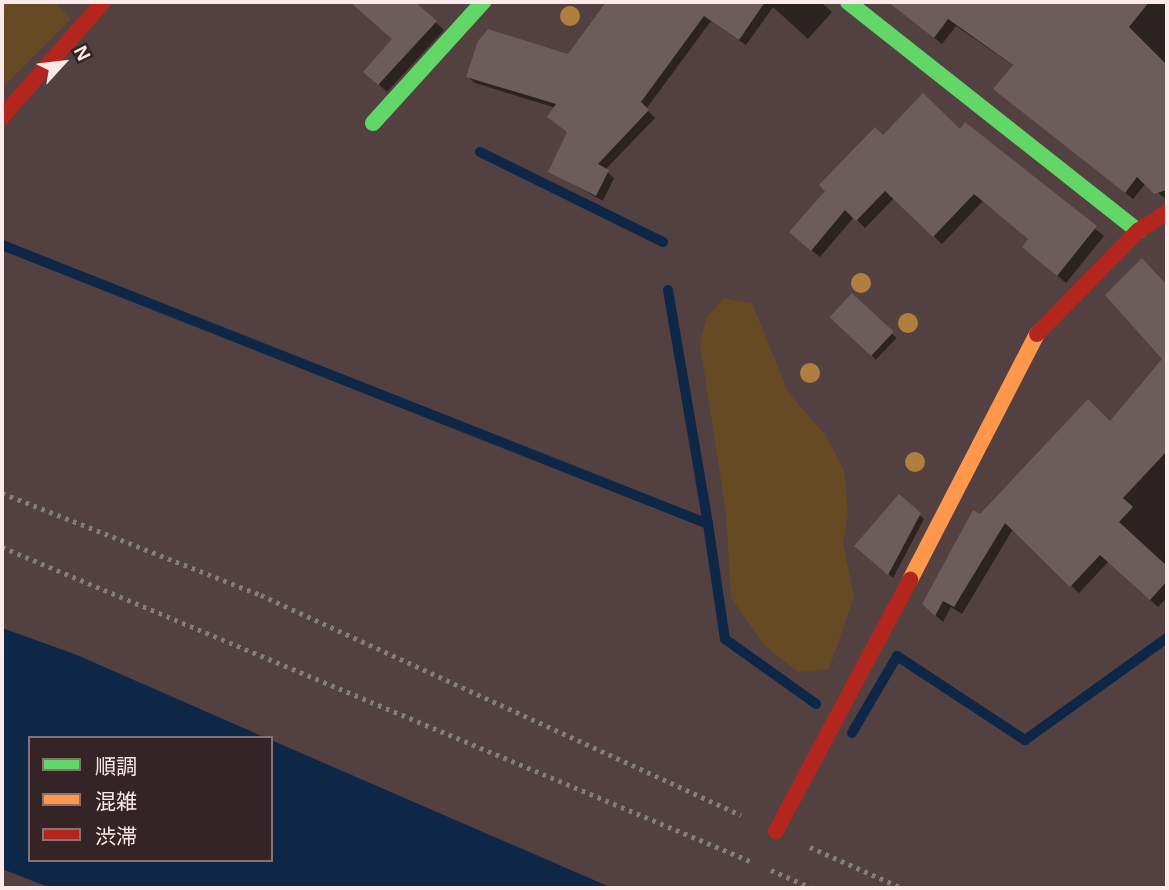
<!DOCTYPE html>
<meta charset="utf-8">
<style>
body{margin:0}
#map{position:relative;width:1169px;height:890px;overflow:hidden;background:#534041;font-family:Arial,"Noto Sans JP",sans-serif}
div>[style]{position:absolute}
.green>*{inset:0;background:#654a24}
.water>*{inset:0;background:#0e2747}
.shadow>*{inset:0;background:#0007;transform-origin:0 0}
.stream>*{height:10px;margin:-5px;padding:0 5px;transform-origin:5px;border-radius:5px;background:#0e2747}
.building>*{inset:0;background:#6c5c5a;transform-origin:0 0}
.path>*{height:4.5px;margin-top:-2.25px;transform-origin:0;background:repeating-linear-gradient(90deg,#837e7e 0 3.5px,transparent 0 8.5px)}
.fast>*{height:16px;margin:-8px;padding:0 8px;transform-origin:8px;border-radius:8px;background:#63d668}
.slow>*{height:16px;margin:-8px;padding:0 8px;transform-origin:8px;border-radius:8px;background:#ff974d}
.jam>*{height:16px;margin:-8px;padding:0 8px;transform-origin:8px;border-radius:8px;background:#b3261e}
.trees>*{width:20px;height:20px;margin:-10px;border-radius:50%;background:#b07f3d}
span{translate:-50% -50%;white-space:nowrap;text-align:center;line-height:1.15;-webkit-text-stroke:5px #352425;paint-order:stroke}
.frame{position:absolute;inset:0;border:4px solid #fceaeb;pointer-events:none}
.legend{position:absolute;left:28px;top:736px;width:245px;height:126px;box-sizing:border-box;background:#352425;border:2px solid #857374;margin:0;padding:9px 12px;list-style:none;font-size:21px;color:#fceaeb}
.legend li{display:flex;align-items:center;gap:14px;height:35px}
.legend b{width:35px;border:2px solid #857374}
.north{position:absolute;left:28px;top:28px;width:70px;height:70px;-webkit-text-stroke:5px #352425;paint-order:stroke;rotate:63deg;font-size:19px;font-weight:700;line-height:28px;text-align:center;color:#fceaeb}
.north::after{content:'';display:block;margin:auto;width:24px;height:32px;background:#fceaeb;clip-path:polygon(50% 0,100% 100%,50% 72%,0 100%)}
</style>
<div id="map">
<div class="green">
<div style="clip-path:polygon(2px 2px,54px 2px,71px 19px,2px 88px)"></div>
<div style="clip-path:polygon(724px 298px,752px 303px,788px 392px,826px 436px,844px 470px,848px 514px,843px 543px,854px 596px,829px 669px,798px 672px,764px 645px,731px 598px,726px 513px,700px 344px,706px 318px)"></div>
</div>
<div class="water">
<div style="clip-path:polygon(2px 628px,77px 655px,266px 738px,30px 738px,30px 860px,271px 860px,271px 740px,612px 888px,51px 888px,2px 869px)"></div>
</div>
<div class="shadow">
<div style="clip-path:polygon(352px 2px,413px 2px,444px 30px,387px 92px,374px 80px,394px 40px)"></div>
<div style="clip-path:polygon(608px 2px,821px 2px,832px 12px,808px 39px,773px 7px,746px 45px,711px 21px,646px 109px,655px 118px,605px 170px,614px 178px,603px 201px,550px 172px,569px 133px,556px 108px,475px 83px,468px 77px,568px 56px)"></div>
<div style="clip-path:polygon(896px 2px,1167px 2px,1167px 200px,1146px 183px,1133px 199px,1003px 96px,1014px 66px,956px 26px,942px 44px,902px 12px)"></div>
<div style="clip-path:polygon(965px 125px,1104px 236px,1066px 283px,1033px 255px,1030px 240px,983px 201px,942px 244px,894px 198px,865px 228px,854px 217px,820px 257px,799px 240px,883px 137px,960px 131px)"></div>
<div style="clip-path:polygon(1150px 268px,1167px 287px,1167px 597px,1158px 607px,1109px 561px,1079px 593px,1013px 529px,962px 614px,951px 607px,943px 622px,932px 612px,980px 516px,1110px 424px,1164px 359px)"></div>
<div style="left:852px;top:295px;width:62px;height:30px;rotate:44deg"></div>
<div style="clip-path:polygon(899px 497px,924px 519px,893px 578px,861px 550px)"></div>
</div>
<div class="stream">
<div style="left:480px;top:152px;width:204px;rotate:26.2deg"></div>
<div style="left:2px;top:245px;width:759px;rotate:21.56deg"></div>
<div style="left:708px;top:524px;width:116px;rotate:81.6deg"></div>
<div style="left:725px;top:639px;width:112px;rotate:35.5deg"></div>
<div style="left:668px;top:290px;width:237px;rotate:80.3deg"></div>
<div style="left:852px;top:733px;width:89px;rotate:-59.7deg"></div>
<div style="left:897px;top:656px;width:153px;rotate:33.3deg"></div>
<div style="left:1025px;top:740px;width:175px;rotate:-35.7deg"></div>
</div>
<div class="building">
<div style="clip-path:polygon(350px 2px,415px 2px,437px 21px,378px 85px,363px 72px,392px 39px)"></div>
<div style="clip-path:polygon(606px 2px,765px 2px,739px 40px,704px 16px,641px 102px,649px 110px,598px 164px,609px 170px,596px 196px,548px 172px,567px 132px,547px 117px,556px 104px,466px 77px,478px 41px,488px 29px,568px 54px)"></div>
<div style="clip-path:polygon(888px 2px,1149px 2px,1129px 27px,1167px 65px,1167px 190px,1154px 194px,1137px 177px,1125px 193px,993px 89px,1013px 65px,948px 19px,934px 38px)"></div>
<div style="clip-path:polygon(923px 93px,960px 129px,965px 122px,1097px 226px,1057px 276px,1022px 247px,1028px 239px,974px 194px,933px 237px,885px 191px,856px 221px,845px 210px,811px 251px,789px 232px,825px 191px,819px 185px,875px 127px,883px 135px)"></div>
<div style="clip-path:polygon(1142px 258px,1167px 285px,1167px 451px,1123px 498px,1133px 507px,1119px 522px,1167px 566px,1167px 581px,1150px 600px,1100px 555px,1070px 587px,1005px 523px,954px 607px,943px 601px,935px 616px,922px 604px,973px 510px,980px 514px,1088px 399px,1110px 421px,1162px 359px,1105px 295px)"></div>
<div style="left:852px;top:293px;width:57px;height:33px;rotate:43deg"></div>
<div style="clip-path:polygon(899px 494px,921px 513px,888px 575px,854px 546px)"></div>
</div>
<div class="path">
<div style="left:2px;top:493px;width:278px;rotate:21.5deg"></div>
<div style="left:261px;top:595px;width:528px;rotate:24.62deg"></div>
<div style="left:2px;top:547px;width:811px;rotate:22.77deg"></div>
<div style="left:810px;top:847px;width:101px;rotate:24deg"></div>
<div style="left:771px;top:870px;width:45px;rotate:23.7deg"></div>
</div>
<div class="fast">
<div style="left:848px;top:2px;width:370px;rotate:38.3deg"></div>
<div style="left:373px;top:123px;width:164px;rotate:-47.7deg"></div>
</div>
<div class="slow">
<div style="left:910px;top:580px;width:277px;rotate:-62.7deg"></div>
</div>
<div class="jam">
<div style="left:2px;top:117px;width:153px;rotate:-48.7deg"></div>
<div style="left:1037px;top:334px;width:144px;rotate:-45.6deg"></div>
<div style="left:1138px;top:231px;width:35px;rotate:-33deg"></div>
<div style="left:776px;top:831px;width:285px;rotate:-61.9deg"></div>
</div>
<div class="trees">
<div style="left:570px;top:16px"></div>
<div style="left:861px;top:283px"></div>
<div style="left:908px;top:323px"></div>
<div style="left:810px;top:373px"></div>
<div style="left:915px;top:462px"></div>
</div>
<div class="frame"></div>
<ul class="legend">
<li><b style="height:9px;background:#63d668"></b>順調</li>
<li><b style="height:9px;background:#ff974d"></b>混雑</li>
<li><b style="height:9px;background:#b3261e"></b>渋滞</li>
</ul>
<div class="north">N</div>
</div>
